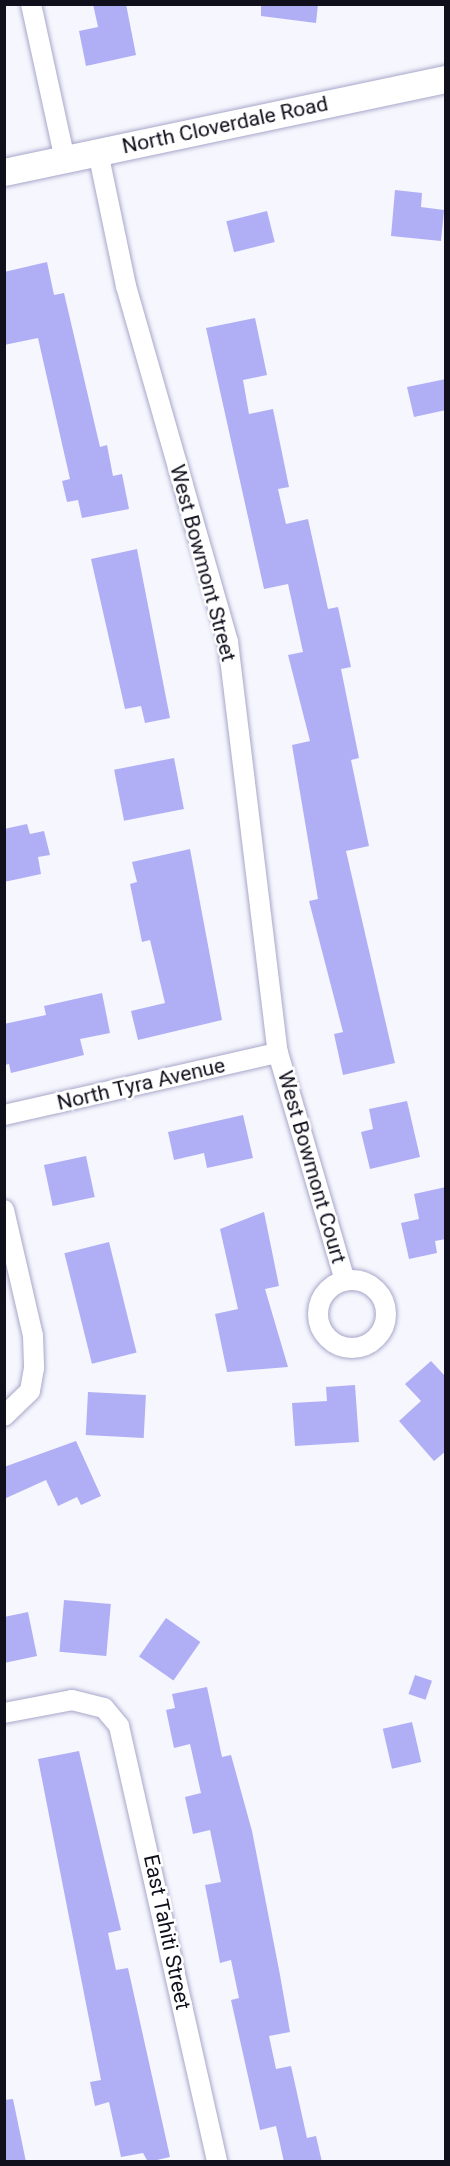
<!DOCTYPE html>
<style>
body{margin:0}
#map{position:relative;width:450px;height:2166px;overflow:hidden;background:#f6f6fe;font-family:Roboto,sans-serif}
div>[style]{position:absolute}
.building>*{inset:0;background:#b0aff6;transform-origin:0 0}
.roads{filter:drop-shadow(0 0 2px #a7a7ca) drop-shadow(0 0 2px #a7a7ca)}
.street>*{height:20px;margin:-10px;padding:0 10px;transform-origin:10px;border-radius:10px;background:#fff}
.street>.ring{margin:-10px;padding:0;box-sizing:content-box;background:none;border:20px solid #fff;border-radius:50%}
.secondary>*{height:27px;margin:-13.5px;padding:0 13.5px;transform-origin:13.5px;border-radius:13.5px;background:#fff}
span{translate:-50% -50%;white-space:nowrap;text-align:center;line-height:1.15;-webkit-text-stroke:5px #fff;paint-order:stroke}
.street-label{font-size:21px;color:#100f1c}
.frame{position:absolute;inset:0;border:6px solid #100f1c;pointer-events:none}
</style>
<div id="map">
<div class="building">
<div style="clip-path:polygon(93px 4px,126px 4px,136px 55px,86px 66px,79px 31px,98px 27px)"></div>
<div style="clip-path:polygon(261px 4px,318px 4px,316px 23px,261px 16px)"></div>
<div style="clip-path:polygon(395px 190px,422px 193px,421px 207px,444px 210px,441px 241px,391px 236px)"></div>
<div style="left:267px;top:211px;width:32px;height:42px;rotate:76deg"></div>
<div style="clip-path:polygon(47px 262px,54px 295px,64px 293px,100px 447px,107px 445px,113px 476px,122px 474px,129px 509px,82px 518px,78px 500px,67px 502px,62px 481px,70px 479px,38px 338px,4px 345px,4px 272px)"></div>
<div style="clip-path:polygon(255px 318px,267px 375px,243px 380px,249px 414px,273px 409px,289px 487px,278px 489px,286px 524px,308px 519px,328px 609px,338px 607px,351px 667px,341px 669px,359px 758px,351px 760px,369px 846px,346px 851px,395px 1063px,343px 1075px,334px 1034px,343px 1032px,309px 901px,318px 899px,292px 745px,310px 741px,288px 655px,303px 652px,288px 584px,264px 589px,206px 328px)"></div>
<div style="clip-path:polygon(446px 379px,446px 410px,414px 417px,407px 387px)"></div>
<div style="clip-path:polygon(137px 549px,170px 718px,145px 723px,141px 706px,125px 709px,91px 559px)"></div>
<div style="left:174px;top:758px;width:52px;height:61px;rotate:79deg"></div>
<div style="clip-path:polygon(27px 824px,30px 834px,44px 831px,50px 855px,38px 857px,41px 874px,4px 882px,4px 829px)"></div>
<div style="clip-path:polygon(190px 849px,222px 1020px,138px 1040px,131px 1011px,165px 1003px,150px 940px,142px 942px,130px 884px,137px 882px,132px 862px)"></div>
<div style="clip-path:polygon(102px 993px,110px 1033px,80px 1039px,84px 1055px,11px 1073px,9px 1064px,4px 1065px,4px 1024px,46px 1015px,44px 1006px)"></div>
<div style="clip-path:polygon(407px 1101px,420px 1157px,370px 1169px,361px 1132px,373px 1129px,369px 1109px)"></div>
<div style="clip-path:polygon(243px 1115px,253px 1158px,207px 1168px,204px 1153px,174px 1160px,168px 1132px)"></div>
<div style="left:86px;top:1156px;width:42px;height:43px;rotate:78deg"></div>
<div style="clip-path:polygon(446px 1187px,446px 1239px,435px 1241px,437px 1253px,409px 1259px,401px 1223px,419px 1219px,414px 1194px)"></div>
<div style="clip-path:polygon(264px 1212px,279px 1286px,265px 1289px,288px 1367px,227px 1372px,215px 1314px,238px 1309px,220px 1229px)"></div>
<div style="left:109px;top:1242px;width:114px;height:46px;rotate:76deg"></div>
<div style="clip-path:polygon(431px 1361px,446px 1377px,446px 1451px,434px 1461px,399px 1421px,421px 1401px,405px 1384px)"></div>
<div style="clip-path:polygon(355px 1385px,359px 1442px,295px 1446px,292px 1403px,327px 1401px,326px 1387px)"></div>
<div style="left:88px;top:1392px;width:58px;height:43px;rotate:3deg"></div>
<div style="clip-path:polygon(76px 1441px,101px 1496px,81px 1505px,77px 1497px,58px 1506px,46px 1480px,4px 1499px,4px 1467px)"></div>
<div style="left:64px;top:1600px;width:47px;height:52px;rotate:5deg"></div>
<div style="clip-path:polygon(28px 1612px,37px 1656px,4px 1663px,4px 1617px)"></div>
<div style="left:166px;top:1618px;width:42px;height:47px;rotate:35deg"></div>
<div style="left:415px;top:1675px;width:18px;height:20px;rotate:19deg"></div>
<div style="clip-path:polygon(207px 1687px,222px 1757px,231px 1755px,252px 1831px,280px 1975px,290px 2032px,269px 2036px,276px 2069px,291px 2066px,307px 2138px,316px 2136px,322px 2162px,284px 2162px,276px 2126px,260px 2130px,231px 2000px,239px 1998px,231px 1960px,220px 1963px,205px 1885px,221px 1882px,210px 1830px,193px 1834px,185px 1797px,201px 1793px,190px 1744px,174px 1748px,166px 1710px,175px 1708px,172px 1694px)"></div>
<div style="left:412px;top:1722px;width:41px;height:30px;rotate:77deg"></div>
<div style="clip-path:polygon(79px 1751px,121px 1930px,108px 1933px,116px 1970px,128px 1968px,170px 2157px,148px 2162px,143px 2153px,121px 2157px,109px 2102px,95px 2106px,90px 2082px,101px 2080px,38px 1759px)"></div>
<div style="clip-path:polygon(13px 2099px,26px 2162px,4px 2162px,4px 2100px)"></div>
</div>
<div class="roads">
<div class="street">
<div style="left:31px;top:4px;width:160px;rotate:77.7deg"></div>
<div style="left:98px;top:152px;width:137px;rotate:78.2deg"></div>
<div style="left:126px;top:286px;width:370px;rotate:74deg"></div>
<div style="left:228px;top:642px;width:414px;rotate:83.1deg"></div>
<div style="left:278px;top:1053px;width:237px;rotate:73.6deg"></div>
<div style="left:4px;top:1115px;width:281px;rotate:-12.8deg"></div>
<div style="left:4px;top:1210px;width:129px;rotate:77deg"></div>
<div style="left:33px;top:1336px;width:32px;rotate:88deg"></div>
<div style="left:34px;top:1368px;width:23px;rotate:100deg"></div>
<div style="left:30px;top:1391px;width:36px;rotate:136deg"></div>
<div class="ring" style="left:318px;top:1280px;width:48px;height:48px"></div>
<div style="left:4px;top:1713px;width:69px;rotate:-10.8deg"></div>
<div style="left:72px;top:1700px;width:33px;rotate:14deg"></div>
<div style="left:104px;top:1708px;width:23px;rotate:50deg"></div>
<div style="left:119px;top:1726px;width:447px;rotate:77.3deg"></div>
</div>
<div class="secondary">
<div style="left:4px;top:172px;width:452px;rotate:-11.9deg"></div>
</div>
</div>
<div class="street-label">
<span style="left:225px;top:125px;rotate:-12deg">North Cloverdale Road</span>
<span style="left:203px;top:563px;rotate:75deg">West Bowmont Street</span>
<span style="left:141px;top:1084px;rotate:-13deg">North Tyra Avenue</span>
<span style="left:312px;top:1167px;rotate:74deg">West Bowmont Court</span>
<span style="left:167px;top:1932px;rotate:78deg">East Tahiti Street</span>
</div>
<div class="frame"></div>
</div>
